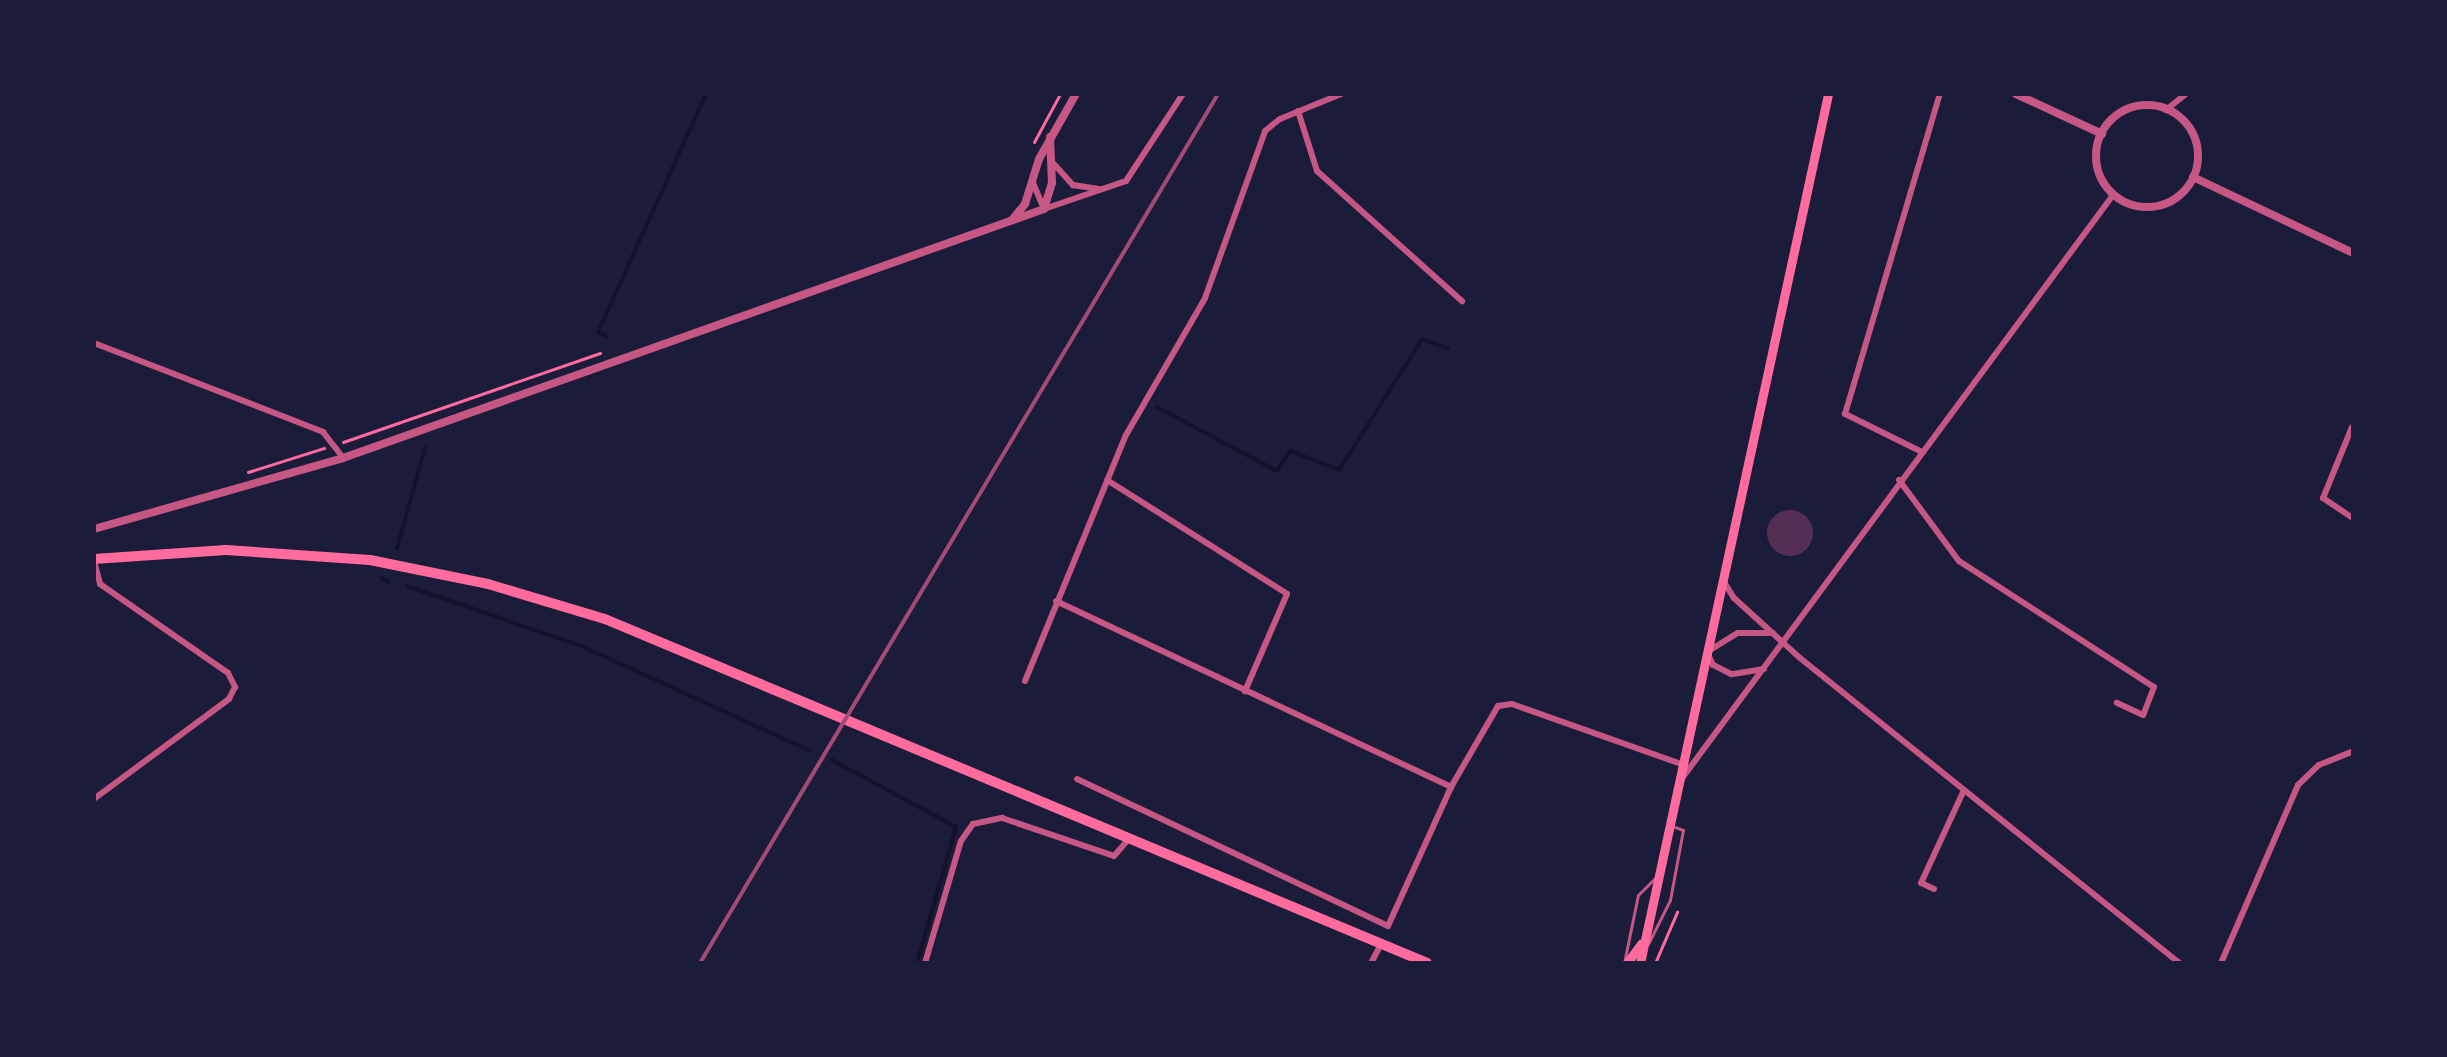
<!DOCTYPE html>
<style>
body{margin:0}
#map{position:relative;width:2447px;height:1057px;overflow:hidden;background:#1b1b3a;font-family:"Libre Baskerville",serif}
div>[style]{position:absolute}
.stream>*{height:4px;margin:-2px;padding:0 2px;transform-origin:2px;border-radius:2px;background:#12122b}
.building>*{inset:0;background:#542f53}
.round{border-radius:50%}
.path>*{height:3px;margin:-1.5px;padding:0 1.5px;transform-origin:1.5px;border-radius:1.5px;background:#ff6b9d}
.service>*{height:3px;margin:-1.5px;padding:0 1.5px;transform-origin:1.5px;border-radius:1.5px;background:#c65784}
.minor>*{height:6px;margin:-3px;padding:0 3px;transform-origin:3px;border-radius:3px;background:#c65784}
.tertiary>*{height:8px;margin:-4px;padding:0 4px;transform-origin:4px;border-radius:4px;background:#c65784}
.tertiary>.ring{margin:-4px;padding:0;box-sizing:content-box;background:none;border:8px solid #c65784;border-radius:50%}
.secondary>*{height:9px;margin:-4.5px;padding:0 4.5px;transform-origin:4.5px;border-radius:4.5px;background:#ff6b9d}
.primary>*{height:10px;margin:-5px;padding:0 5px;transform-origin:5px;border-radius:5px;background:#ff6b9d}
.rail>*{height:4px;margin:-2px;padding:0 2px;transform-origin:2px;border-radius:2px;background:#a44b75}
span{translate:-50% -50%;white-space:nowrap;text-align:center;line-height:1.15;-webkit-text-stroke:8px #1b1b3a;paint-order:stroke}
.frame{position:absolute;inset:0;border:96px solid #1b1b3a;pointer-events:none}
</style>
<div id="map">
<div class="stream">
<div style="left:606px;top:336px;width:9px;rotate:-153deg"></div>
<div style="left:598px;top:332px;width:261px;rotate:-65.6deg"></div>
<div style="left:1157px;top:407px;width:136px;rotate:28.1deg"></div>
<div style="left:1277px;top:471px;width:24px;rotate:-57deg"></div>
<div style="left:1290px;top:451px;width:53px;rotate:21.2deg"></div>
<div style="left:1339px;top:470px;width:155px;rotate:-57.6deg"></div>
<div style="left:1422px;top:339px;width:28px;rotate:21deg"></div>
<div style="left:397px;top:548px;width:104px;rotate:-74.4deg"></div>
<div style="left:381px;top:578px;width:8px;rotate:23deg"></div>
<div style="left:407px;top:586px;width:187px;rotate:19deg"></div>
<div style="left:584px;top:647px;width:249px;rotate:24.7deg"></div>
<div style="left:832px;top:760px;width:141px;rotate:28.4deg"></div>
<div style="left:956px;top:827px;width:141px;rotate:106deg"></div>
</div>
<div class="building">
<div class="round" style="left:1767px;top:510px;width:46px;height:46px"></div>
</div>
<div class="path">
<div style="left:1034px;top:142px;width:55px;rotate:-61.6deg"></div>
<div style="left:343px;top:442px;width:272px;rotate:-19.1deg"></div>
<div style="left:248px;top:472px;width:80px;rotate:-17.5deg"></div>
<div style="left:1655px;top:963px;width:56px;rotate:-66.7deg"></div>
</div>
<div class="service">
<div style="left:1648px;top:944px;width:49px;rotate:-63.4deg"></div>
<div style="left:1670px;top:900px;width:71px;rotate:-79.5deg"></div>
<div style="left:1683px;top:830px;width:12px;rotate:-160deg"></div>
<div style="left:1624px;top:963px;width:69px;rotate:-78.4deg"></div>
<div style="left:1638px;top:895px;width:23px;rotate:-45deg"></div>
</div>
<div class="minor">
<div style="left:2166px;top:110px;width:26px;rotate:-39deg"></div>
<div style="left:1298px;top:111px;width:63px;rotate:72.4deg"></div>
<div style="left:1317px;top:171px;width:195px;rotate:41.9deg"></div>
<div style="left:1053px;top:163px;width:30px;rotate:48deg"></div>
<div style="left:1073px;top:185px;width:26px;rotate:9deg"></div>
<div style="left:1033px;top:183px;width:28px;rotate:67deg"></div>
<div style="left:1044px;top:209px;width:87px;rotate:-18.9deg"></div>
<div style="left:1126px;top:181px;width:104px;rotate:-56.8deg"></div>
<div style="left:94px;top:343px;width:246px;rotate:21.2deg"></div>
<div style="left:323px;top:432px;width:33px;rotate:52deg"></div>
<div style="left:2352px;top:427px;width:77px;rotate:112.2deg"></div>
<div style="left:2323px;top:498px;width:36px;rotate:34deg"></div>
<div style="left:1920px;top:451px;width:84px;rotate:-153.7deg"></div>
<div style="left:1845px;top:414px;width:334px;rotate:-73.5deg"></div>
<div style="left:1107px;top:480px;width:213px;rotate:32.3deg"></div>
<div style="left:1287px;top:594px;width:106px;rotate:113.4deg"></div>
<div style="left:1899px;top:480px;width:101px;rotate:53.5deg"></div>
<div style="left:1959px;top:561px;width:232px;rotate:32.9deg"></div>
<div style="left:2154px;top:687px;width:30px;rotate:111deg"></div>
<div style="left:2143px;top:715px;width:29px;rotate:-155deg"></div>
<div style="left:94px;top:561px;width:24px;rotate:75deg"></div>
<div style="left:100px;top:584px;width:156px;rotate:34.8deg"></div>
<div style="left:228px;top:673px;width:16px;rotate:63deg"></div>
<div style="left:235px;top:687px;width:13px;rotate:117deg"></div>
<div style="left:229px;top:699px;width:168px;rotate:143.5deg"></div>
<div style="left:1723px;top:580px;width:21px;rotate:59deg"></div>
<div style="left:1734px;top:598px;width:89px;rotate:42.3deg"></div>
<div style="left:1800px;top:658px;width:486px;rotate:38.8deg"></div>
<div style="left:1056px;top:601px;width:437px;rotate:25.2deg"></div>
<div style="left:1764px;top:669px;width:33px;rotate:171deg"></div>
<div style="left:1731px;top:674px;width:20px;rotate:-153deg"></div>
<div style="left:1713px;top:665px;width:14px;rotate:-115deg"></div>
<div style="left:1707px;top:652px;width:36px;rotate:-32deg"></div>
<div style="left:1738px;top:633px;width:35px"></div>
<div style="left:1025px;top:681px;width:266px;rotate:-67.7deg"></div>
<div style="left:1126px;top:435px;width:158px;rotate:-60deg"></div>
<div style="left:1205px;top:298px;width:177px;rotate:-70.2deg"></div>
<div style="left:1265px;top:131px;width:19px;rotate:-39deg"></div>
<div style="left:1280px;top:119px;width:66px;rotate:-22.3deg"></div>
<div style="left:1683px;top:777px;width:724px;rotate:-53.54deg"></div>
<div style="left:1077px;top:779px;width:344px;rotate:25.3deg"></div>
<div style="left:1388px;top:926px;width:153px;rotate:-65.6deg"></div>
<div style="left:1451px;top:787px;width:94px;rotate:-59.9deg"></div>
<div style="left:1498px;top:706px;width:14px;rotate:-8deg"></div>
<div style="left:1512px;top:704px;width:179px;rotate:19.5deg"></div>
<div style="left:1934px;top:889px;width:14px;rotate:-155deg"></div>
<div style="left:1921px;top:883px;width:102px;rotate:-65.2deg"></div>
<div style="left:925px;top:963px;width:127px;rotate:-73.6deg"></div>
<div style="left:961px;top:841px;width:21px;rotate:-55deg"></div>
<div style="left:973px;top:824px;width:30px;rotate:-12deg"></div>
<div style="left:1002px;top:818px;width:118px;rotate:18.7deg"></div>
<div style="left:1114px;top:856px;width:23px;rotate:-49deg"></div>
<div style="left:1371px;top:963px;width:21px;rotate:-62deg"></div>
<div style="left:2221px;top:963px;width:194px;rotate:-66.6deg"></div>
<div style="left:2298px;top:785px;width:29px;rotate:-44deg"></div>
<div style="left:2319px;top:765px;width:37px;rotate:-22deg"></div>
</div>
<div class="tertiary">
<div style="left:2016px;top:94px;width:95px;rotate:24.9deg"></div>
<div class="ring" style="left:2096px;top:105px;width:94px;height:94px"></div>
<div style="left:2193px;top:177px;width:177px;rotate:25.4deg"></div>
<div style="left:1012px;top:220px;width:21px;rotate:-51deg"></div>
<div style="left:1025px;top:204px;width:47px;rotate:-72.7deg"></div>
<div style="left:1039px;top:159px;width:75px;rotate:-60.4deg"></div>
<div style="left:94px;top:529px;width:259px;rotate:-15.9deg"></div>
<div style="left:343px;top:458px;width:744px;rotate:-19.56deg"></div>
<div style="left:1044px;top:209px;width:27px;rotate:-73deg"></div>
<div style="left:1052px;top:183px;width:46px;rotate:-92.5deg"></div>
</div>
<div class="secondary">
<div style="left:1627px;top:963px;width:24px;rotate:-54deg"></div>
<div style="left:1640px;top:963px;width:889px;rotate:-77.79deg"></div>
</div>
<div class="primary">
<div style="left:94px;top:559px;width:132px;rotate:-3.9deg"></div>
<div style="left:226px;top:550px;width:144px;rotate:4deg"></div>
<div style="left:370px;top:560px;width:120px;rotate:11.5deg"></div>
<div style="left:488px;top:584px;width:122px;rotate:16.7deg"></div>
<div style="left:605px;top:619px;width:891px;rotate:22.71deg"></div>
</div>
<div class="rail">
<div style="left:700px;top:963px;width:1012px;rotate:-59.2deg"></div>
</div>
<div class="frame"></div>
</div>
